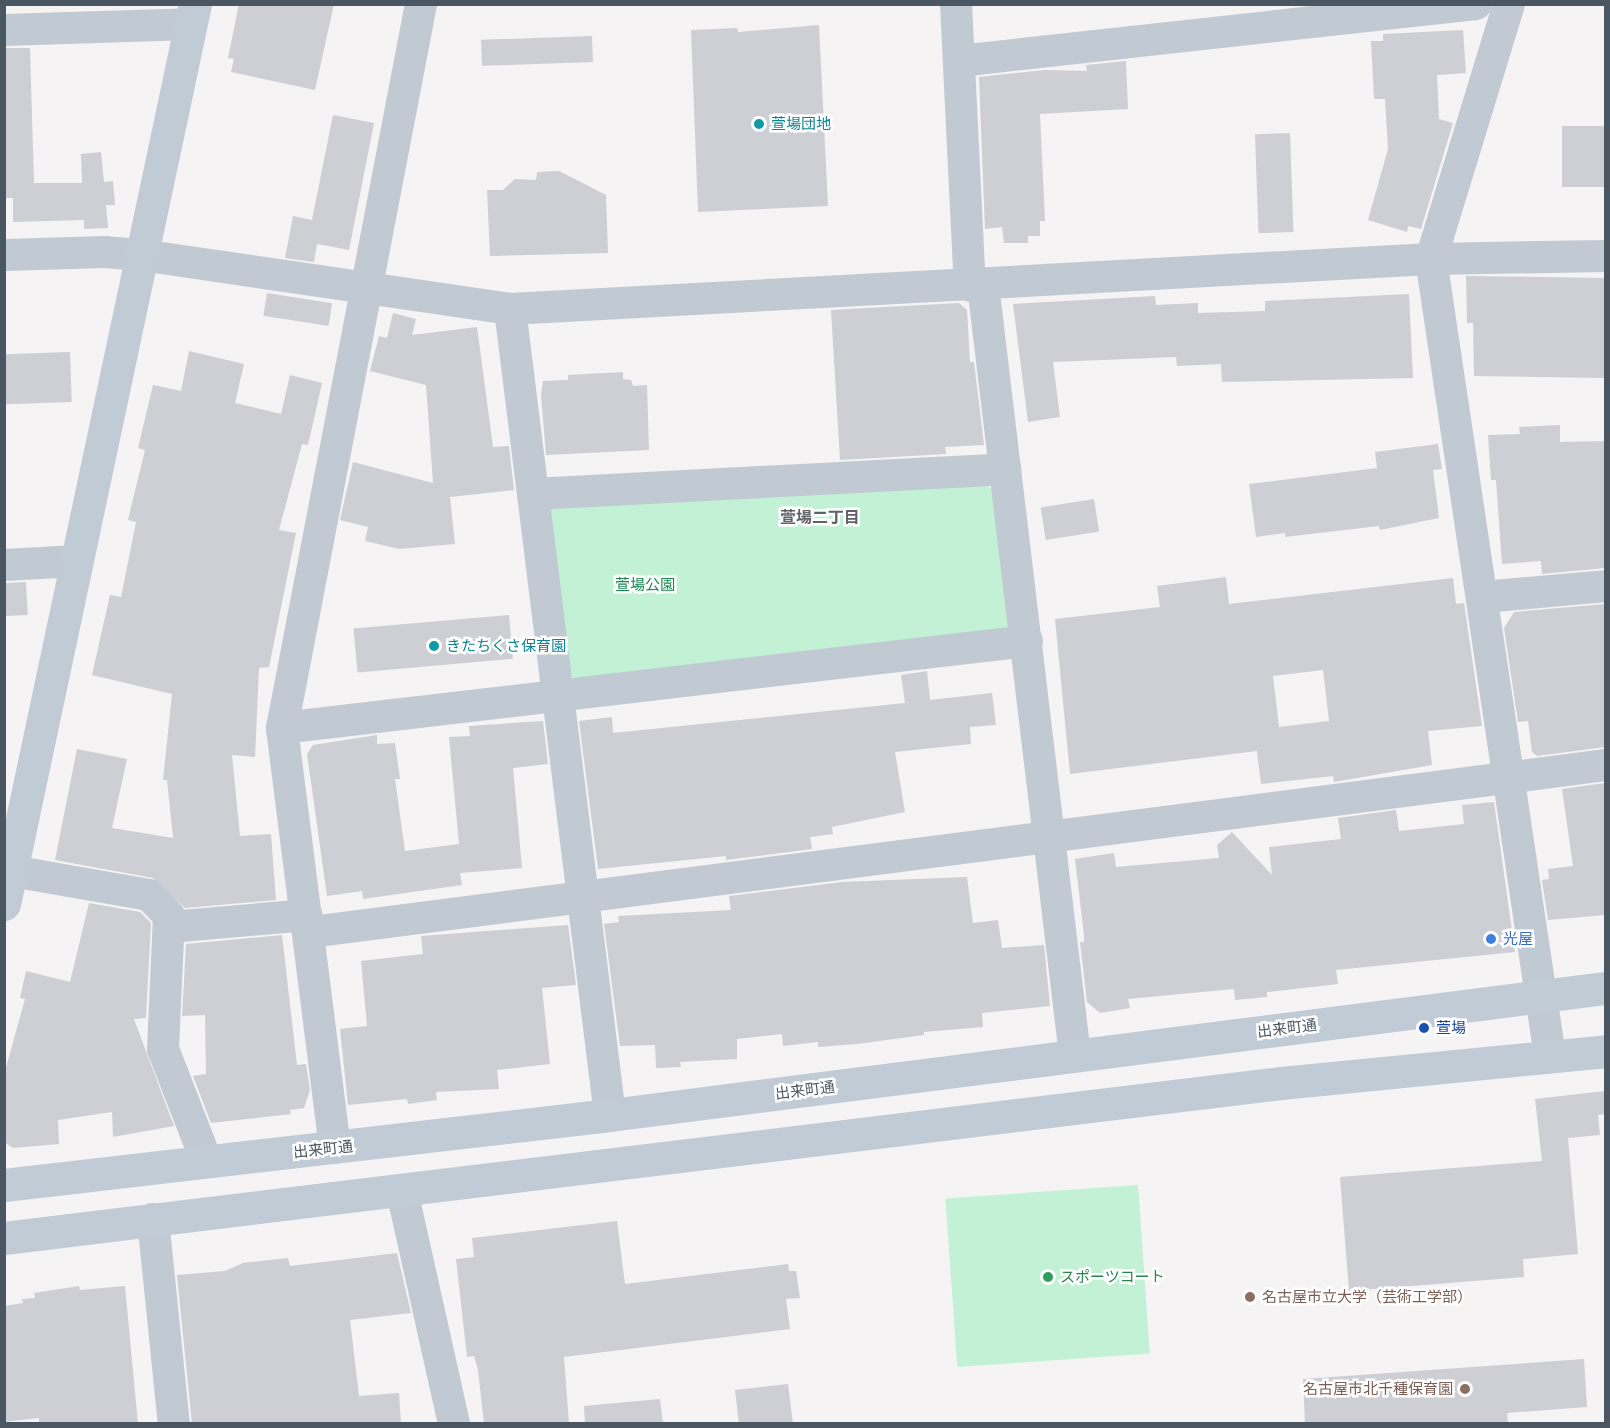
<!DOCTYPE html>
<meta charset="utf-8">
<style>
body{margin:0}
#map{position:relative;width:1610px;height:1428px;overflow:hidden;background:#f5f3f3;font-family:Inter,"Noto Sans JP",sans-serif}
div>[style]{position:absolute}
.green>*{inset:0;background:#c3f1d5;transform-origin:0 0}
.building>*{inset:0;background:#cdcfd5;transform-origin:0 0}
.street>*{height:32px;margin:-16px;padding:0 16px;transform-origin:16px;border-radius:16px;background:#c1cad2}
.secondary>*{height:33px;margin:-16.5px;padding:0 16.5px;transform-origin:16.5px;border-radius:16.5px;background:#c1cbd6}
.dots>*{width:16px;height:16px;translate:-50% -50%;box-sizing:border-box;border:3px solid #fff;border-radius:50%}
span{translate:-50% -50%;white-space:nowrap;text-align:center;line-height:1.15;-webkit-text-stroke:5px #fff;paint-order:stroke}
.culture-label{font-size:15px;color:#0d838f}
.left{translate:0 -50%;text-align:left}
.park-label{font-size:15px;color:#17864f}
.shop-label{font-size:15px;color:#366cbe}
.street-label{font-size:15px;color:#4a5661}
.transit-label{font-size:15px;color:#164399}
.leisure-label{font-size:15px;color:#27864d}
.education-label{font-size:15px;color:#785e54}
.right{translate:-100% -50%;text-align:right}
.neighbourhood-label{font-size:16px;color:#5f6368;font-weight:700}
.frame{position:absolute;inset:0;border:6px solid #4a5661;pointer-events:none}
</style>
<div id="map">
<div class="green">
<div style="clip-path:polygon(979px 481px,995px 491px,1011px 620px,1007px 629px,576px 680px,567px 671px,548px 512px,557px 503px)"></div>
<div style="left:1138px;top:1185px;width:169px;height:193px;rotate:86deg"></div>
</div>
<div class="building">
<div style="clip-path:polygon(239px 4px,334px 4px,315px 90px,231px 72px,234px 59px,228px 58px)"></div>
<div style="clip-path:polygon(819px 25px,828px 206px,698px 212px,691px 30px,737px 28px,738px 32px)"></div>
<div style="clip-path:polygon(1463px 30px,1466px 73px,1437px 75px,1439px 119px,1453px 123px,1421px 229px,1408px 226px,1407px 232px,1368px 220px,1388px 149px,1385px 99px,1374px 99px,1371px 41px,1383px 41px,1383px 34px)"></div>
<div style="left:592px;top:36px;width:26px;height:111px;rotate:88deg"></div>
<div style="clip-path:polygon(6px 48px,30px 48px,34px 183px,82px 183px,81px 154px,101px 152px,104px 182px,113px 181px,115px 205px,106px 205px,108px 228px,84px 229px,84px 220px,13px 222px,13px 198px,4px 198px)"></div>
<div style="clip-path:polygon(1126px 61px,1128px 109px,1040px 114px,1045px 221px,1040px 221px,1040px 236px,1028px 236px,1028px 243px,1004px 243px,1002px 227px,985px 229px,979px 77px,1045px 70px,1087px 71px,1086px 65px)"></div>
<div style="clip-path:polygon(333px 115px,374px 123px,349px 250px,317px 244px,314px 262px,285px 258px,293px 216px,312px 220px)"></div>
<div style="left:1605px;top:126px;width:61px;height:43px;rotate:90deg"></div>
<div style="left:1290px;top:133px;width:99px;height:35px;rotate:88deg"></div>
<div style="clip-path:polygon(559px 171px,606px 195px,608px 253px,490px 256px,487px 190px,503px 190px,515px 179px,536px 180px,537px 172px)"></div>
<div style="clip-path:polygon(1466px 276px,1605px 278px,1605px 378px,1474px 376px,1473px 323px,1467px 323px)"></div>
<div style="left:267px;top:293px;width:66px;height:23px;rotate:9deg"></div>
<div style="clip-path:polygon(1409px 294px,1413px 378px,1222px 382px,1221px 364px,1177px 366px,1176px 357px,1053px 362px,1060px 417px,1028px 422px,1013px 304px,1155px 296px,1156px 305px,1198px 303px,1198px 313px,1265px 311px,1265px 301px)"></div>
<div style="clip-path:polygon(959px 303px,967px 310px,970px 362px,974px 362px,984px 445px,945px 447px,946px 454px,840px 460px,831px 310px)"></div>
<div style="clip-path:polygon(393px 313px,416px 319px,412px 335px,477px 327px,493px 447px,509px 446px,514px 490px,450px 497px,455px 544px,399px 549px,365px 541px,368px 527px,340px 520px,353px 462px,433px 483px,426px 385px,370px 371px,379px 336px,387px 338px)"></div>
<div style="clip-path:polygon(189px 351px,244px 364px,235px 403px,281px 414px,290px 375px,322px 383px,308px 445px,302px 444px,279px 530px,296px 533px,269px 667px,259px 668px,255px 757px,232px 755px,240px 836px,271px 834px,276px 900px,185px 908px,153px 878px,55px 860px,77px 749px,127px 759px,112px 828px,173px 838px,167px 780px,163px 780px,172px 694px,92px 675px,110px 595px,121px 597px,136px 522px,128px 520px,145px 450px,138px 448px,153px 385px,181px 391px)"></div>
<div style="left:70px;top:352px;width:50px;height:66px;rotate:88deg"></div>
<div style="clip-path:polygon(623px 372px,623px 379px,631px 380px,633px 386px,647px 385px,649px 450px,546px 455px,541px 395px,543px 381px,568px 380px,568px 375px)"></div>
<div style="clip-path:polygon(1560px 425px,1560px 442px,1605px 441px,1605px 568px,1542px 574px,1541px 561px,1502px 564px,1496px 480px,1491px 480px,1488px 435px,1520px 434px,1519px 427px)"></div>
<div style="clip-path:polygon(1438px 444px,1442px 469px,1433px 470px,1439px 518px,1380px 530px,1379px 526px,1285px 537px,1285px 533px,1256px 537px,1249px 484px,1377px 468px,1375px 452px)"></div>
<div style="left:1094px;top:499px;width:33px;height:54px;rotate:81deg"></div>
<div style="clip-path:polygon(evenodd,1226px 577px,1229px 604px,1453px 578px,1456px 604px,1464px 603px,1482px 726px,1428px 731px,1432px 765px,1334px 782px,1333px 776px,1261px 784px,1257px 751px,1070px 774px,1055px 619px,1160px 607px,1157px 586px,1226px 577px,1323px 670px,1329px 721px,1279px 727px,1273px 676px,1323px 670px)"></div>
<div style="left:26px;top:582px;width:33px;height:22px;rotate:87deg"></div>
<div style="clip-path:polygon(1605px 604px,1605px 747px,1537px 756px,1532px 752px,1528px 721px,1518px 722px,1504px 628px,1514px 612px)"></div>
<div style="left:509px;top:615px;width:44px;height:156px;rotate:85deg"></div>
<div style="clip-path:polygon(927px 671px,930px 700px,992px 693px,996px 725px,970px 727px,971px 744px,895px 752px,905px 812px,832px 827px,833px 834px,810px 837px,812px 849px,726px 860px,726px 856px,598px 869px,579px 721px,612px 717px,613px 733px,905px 703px,901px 675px)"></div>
<div style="clip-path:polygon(543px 721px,548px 764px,513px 768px,522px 868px,460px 873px,462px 885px,363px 899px,362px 891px,327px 896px,307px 754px,313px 745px,377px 735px,377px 744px,395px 743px,400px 779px,395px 779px,405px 851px,459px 844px,449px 737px,470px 736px,469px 726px)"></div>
<div style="clip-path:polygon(1605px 783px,1605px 915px,1548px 920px,1542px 880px,1549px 879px,1548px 869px,1573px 866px,1562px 789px)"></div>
<div style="clip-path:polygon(1494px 802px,1515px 952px,1336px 970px,1338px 984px,1267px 992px,1267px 997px,1235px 1000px,1234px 989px,1128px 999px,1130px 1008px,1100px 1013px,1087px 1002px,1080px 942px,1084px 942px,1084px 935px,1075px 859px,1114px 853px,1116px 867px,1219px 858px,1217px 845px,1232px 832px,1272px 875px,1269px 847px,1341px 839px,1338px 818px,1396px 810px,1399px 831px,1464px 824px,1462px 805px)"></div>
<div style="clip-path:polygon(967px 877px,973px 923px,998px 920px,1002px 948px,1044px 945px,1050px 1006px,982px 1013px,983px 1027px,924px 1032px,924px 1035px,857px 1044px,818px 1047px,818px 1042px,783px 1046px,782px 1034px,737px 1039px,737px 1059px,680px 1062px,681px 1067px,656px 1068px,655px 1045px,620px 1046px,604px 924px,619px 922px,618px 916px,731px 910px,729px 896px,842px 882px)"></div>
<div style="clip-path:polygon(89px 903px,140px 912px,151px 923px,146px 1018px,134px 1019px,174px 1126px,113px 1137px,112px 1112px,58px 1120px,59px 1144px,13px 1148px,4px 1142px,4px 1075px,25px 999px,20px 998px,26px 971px,70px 982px)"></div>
<div style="clip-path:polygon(568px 925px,576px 985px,542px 988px,550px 1064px,497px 1070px,499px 1089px,436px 1092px,437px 1100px,408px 1104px,407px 1099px,348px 1105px,340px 1029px,367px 1026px,361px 961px,423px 954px,421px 936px)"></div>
<div style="clip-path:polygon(282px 935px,297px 1065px,306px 1064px,310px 1090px,304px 1108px,290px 1110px,291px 1114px,211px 1123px,193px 1076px,206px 1074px,205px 1015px,182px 1016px,186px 944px)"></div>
<div style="clip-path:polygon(1605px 1091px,1605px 1114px,1598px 1115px,1600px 1135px,1568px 1138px,1578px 1254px,1523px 1259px,1524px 1277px,1349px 1291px,1340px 1177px,1542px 1161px,1535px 1099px)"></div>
<div style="clip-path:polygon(617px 1221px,625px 1284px,788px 1264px,789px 1271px,796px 1271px,800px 1298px,786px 1299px,790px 1329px,564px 1357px,569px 1424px,484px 1424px,478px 1370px,474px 1356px,467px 1357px,456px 1259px,474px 1257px,472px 1238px)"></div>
<div style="clip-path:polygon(397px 1253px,411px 1313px,350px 1320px,359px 1396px,399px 1393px,401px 1424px,192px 1424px,177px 1275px,225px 1271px,243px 1263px,288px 1258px,290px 1266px)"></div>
<div style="clip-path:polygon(79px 1286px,80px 1290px,125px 1286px,138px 1424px,39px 1424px,39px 1418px,4px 1422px,4px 1306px,23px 1303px,22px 1299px,35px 1298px,34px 1293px)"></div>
<div style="clip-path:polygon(1584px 1359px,1587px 1407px,1507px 1413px,1508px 1423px,1305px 1424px,1303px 1379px)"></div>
<div style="clip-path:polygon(788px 1384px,793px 1424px,739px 1424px,735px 1390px)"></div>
<div style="clip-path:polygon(660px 1399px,663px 1424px,585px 1424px,584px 1406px)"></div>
</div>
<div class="street">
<div style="left:956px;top:4px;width:282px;rotate:87.2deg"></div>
<div style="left:1509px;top:4px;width:267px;rotate:107deg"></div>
<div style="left:1431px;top:259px;width:806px;rotate:81.51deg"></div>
<div style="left:4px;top:30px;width:187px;rotate:-1.8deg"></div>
<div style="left:959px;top:61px;width:520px;rotate:-6.29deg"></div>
<div style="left:4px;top:255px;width:101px;rotate:-1.7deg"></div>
<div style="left:105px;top:252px;width:36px;rotate:5deg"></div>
<div style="left:141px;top:255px;width:373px;rotate:8.3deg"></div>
<div style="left:510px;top:309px;width:922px;rotate:-3.11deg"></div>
<div style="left:1431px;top:259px;width:175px;rotate:-1deg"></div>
<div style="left:983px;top:285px;width:775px;rotate:83.19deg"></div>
<div style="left:510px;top:309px;width:812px;rotate:82.93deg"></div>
<div style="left:533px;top:494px;width:473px;rotate:-3deg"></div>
<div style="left:4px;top:565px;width:74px;rotate:-3.1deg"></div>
<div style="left:1483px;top:597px;width:123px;rotate:-5.1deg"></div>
<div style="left:282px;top:728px;width:750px;rotate:-6.66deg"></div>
<div style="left:12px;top:871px;width:139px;rotate:9.9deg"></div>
<div style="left:149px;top:895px;width:29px;rotate:46deg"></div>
<div style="left:169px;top:916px;width:133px;rotate:92.6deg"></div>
<div style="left:163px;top:1049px;width:119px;rotate:68.8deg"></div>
<div style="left:170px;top:927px;width:137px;rotate:-5deg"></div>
<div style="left:311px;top:932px;width:1306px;rotate:-7.35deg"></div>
<div style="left:335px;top:1148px;width:423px;rotate:-97.2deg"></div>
<div style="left:282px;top:728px;width:737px;rotate:-79.13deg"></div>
<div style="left:402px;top:1191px;width:239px;rotate:77.4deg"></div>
<div style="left:153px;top:1219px;width:206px;rotate:84.2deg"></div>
</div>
<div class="secondary">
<div style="left:4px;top:904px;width:920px;rotate:-78.02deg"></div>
<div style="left:4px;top:1185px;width:610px;rotate:-6.59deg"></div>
<div style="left:610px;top:1115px;width:1004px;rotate:-7.27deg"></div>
<div style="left:4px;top:1238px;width:1286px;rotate:-6.92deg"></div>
<div style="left:1281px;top:1083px;width:327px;rotate:-5.6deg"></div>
</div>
<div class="dots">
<div style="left:759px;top:124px;background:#0f9aa8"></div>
<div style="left:434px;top:646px;background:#0f9aa8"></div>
<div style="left:1491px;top:939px;background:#3f7fe0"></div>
<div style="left:1424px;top:1028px;background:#1a4fb4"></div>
<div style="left:1048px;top:1277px;background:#2e9e5b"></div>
<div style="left:1250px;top:1297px;background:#8d6e63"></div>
<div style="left:1465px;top:1389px;background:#8d6e63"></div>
</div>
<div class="culture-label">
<span class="left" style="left:771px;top:124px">萱場団地</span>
<span class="left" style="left:446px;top:646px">きたちくさ保育園</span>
</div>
<div class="park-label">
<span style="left:645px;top:585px">萱場公園</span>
</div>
<div class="shop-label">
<span class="left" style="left:1503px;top:939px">光屋</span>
</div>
<div class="street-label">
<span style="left:1287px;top:1028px;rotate:-7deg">出来町通</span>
<span style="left:805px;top:1090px;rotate:-7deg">出来町通</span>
<span style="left:323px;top:1149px;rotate:-6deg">出来町通</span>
</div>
<div class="transit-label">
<span class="left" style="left:1436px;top:1028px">萱場</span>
</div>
<div class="leisure-label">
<span class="left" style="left:1060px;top:1277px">スポーツコート</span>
</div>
<div class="education-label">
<span class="left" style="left:1262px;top:1297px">名古屋市立大学（芸術工学部）</span>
<span class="right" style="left:1453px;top:1389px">名古屋市北千種保育園</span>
</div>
<div class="neighbourhood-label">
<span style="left:820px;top:517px">萱場二丁目</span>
</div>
<div class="frame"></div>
</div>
